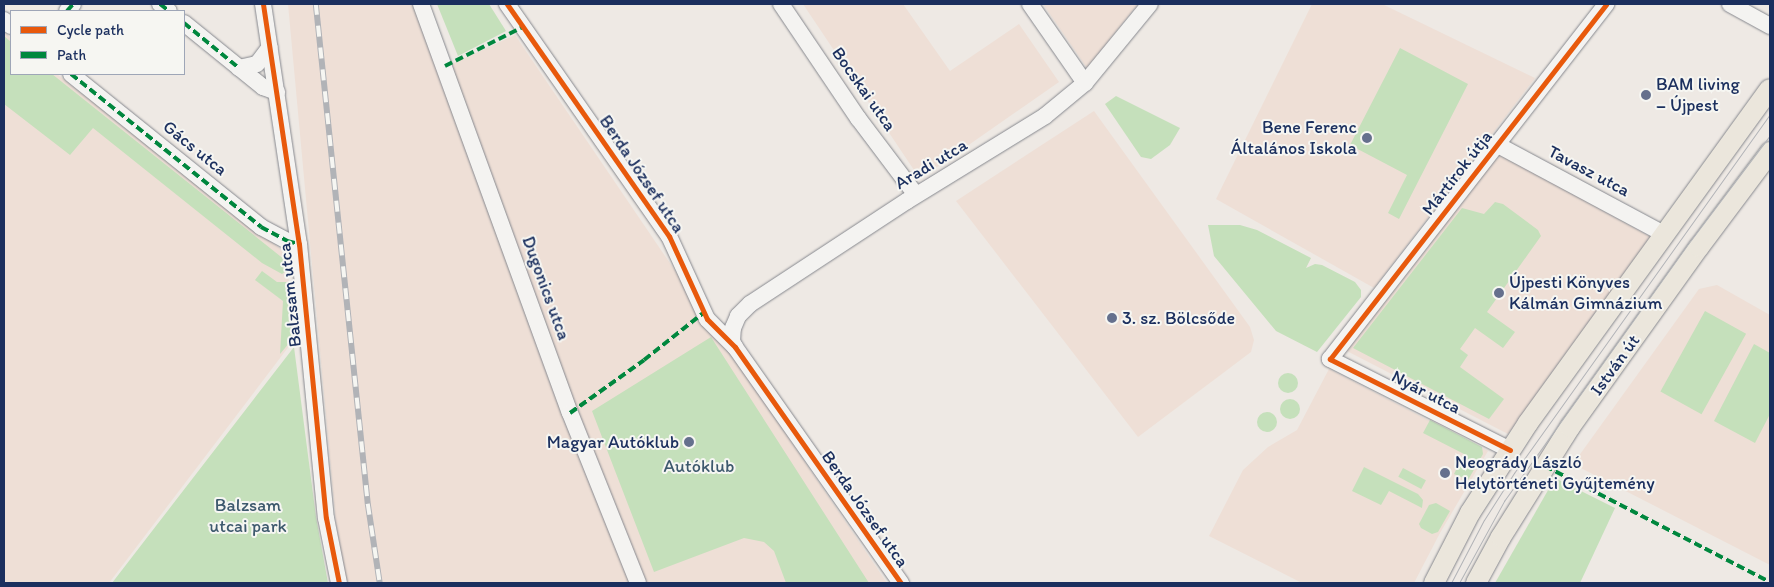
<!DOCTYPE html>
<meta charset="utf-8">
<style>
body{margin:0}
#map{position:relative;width:1774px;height:587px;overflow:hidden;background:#eee9e4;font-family:Itim,sans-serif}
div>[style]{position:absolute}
.built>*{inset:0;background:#eedfd6}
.green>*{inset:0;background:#c5e0bb;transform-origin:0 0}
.round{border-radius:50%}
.roads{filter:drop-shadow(0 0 1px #86888e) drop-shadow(0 0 1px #86888e)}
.minor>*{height:16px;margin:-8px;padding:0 8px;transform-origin:8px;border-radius:8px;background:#f4f3f1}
.major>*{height:20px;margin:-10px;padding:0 10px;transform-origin:10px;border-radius:10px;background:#ebe6dc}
.tram>*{height:1px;margin:-0.5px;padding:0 0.5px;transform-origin:0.5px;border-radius:0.5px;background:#b1b3b7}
.rail>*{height:5.5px;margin-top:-2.75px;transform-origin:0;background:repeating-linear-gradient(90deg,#f6f6f2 0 11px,#b1b3b7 0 22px);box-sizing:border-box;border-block:1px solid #b1b3b7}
.quiet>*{height:4px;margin-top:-2px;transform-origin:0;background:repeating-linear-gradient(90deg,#00873e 0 8px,transparent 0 12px)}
.cycleway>*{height:5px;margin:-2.5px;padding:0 2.5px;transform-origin:2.5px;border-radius:2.5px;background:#e8590c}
.dots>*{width:14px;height:14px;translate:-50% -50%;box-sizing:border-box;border:2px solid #f6f6f2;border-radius:50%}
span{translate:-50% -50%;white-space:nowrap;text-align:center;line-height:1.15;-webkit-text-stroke:4px #f6f6f2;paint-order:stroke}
.poi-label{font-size:18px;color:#1b2f5e}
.left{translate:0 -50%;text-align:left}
.right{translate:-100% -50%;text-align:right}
.street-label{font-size:18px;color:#1b2f5e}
.park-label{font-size:18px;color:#3d596d}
.frame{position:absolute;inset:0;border:5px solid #1b2f5e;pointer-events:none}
.legend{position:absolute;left:10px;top:10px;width:175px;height:65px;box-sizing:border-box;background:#f6f6f2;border:1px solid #9ea6b7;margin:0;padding:6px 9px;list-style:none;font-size:15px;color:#1b2f5e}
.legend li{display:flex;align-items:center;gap:10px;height:25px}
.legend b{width:25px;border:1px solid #9ea6b7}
</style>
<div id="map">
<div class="built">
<div style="clip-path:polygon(288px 4px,418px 4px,443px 68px,515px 35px,887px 583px,346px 583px,336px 524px)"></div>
<div style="clip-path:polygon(803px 4px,903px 4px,950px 71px,1019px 24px,1059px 82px,920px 179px)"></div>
<div style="clip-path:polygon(1043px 4px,1138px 4px,1087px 68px)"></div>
<div style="clip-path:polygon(1312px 4px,1382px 4px,1535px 78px,1374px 288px,1216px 199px)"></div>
<div style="clip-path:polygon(4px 32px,11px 38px,11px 74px,57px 74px,287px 254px,293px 341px,109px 583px,4px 583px)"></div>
<div style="clip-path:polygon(1094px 111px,1250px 327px,1254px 340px,1251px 352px,1138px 437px,956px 201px)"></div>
<div style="clip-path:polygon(1498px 153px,1651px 237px,1508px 434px,1345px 350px)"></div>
<div style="clip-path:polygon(1717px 285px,1770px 315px,1770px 565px,1573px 464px,1699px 289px)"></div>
<div style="clip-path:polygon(1329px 369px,1488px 451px,1440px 533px,1414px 583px,1302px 583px,1209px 536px,1243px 470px,1268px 447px,1297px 430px)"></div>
</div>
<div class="green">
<div style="clip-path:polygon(437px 4px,489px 4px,506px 31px,458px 56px)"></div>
<div style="clip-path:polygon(4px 36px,11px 42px,11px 74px,52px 74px,285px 260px,286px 271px,282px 274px,262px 263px,93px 128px,70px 155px,4px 104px)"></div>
<div style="clip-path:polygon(1400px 48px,1468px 84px,1399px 219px,1388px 213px,1407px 175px,1350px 145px)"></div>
<div style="clip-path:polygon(1116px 96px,1180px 128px,1170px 145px,1151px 159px,1141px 157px,1105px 104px)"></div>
<div style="clip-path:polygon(1495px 202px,1503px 204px,1538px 230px,1541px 236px,1487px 312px,1515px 332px,1503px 348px,1475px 328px,1460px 349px,1468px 355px,1460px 367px,1504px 399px,1489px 419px,1353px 348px,1462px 208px,1484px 214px)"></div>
<div style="clip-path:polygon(1208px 225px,1240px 225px,1257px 230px,1311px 258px,1306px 268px,1315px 264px,1322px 265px,1355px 282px,1361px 290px,1361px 297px,1317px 352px,1276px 331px,1214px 256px)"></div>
<div style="clip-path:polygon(262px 271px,277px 282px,289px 282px,295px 336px,280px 354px,283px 301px,255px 280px)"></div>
<div style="left:1705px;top:311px;width:47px;height:92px;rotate:29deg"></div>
<div style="clip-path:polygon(711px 337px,869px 583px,786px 583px,774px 551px,764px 542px,744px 538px,654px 572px,592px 411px)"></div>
<div style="clip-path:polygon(1754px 344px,1770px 353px,1770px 414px,1755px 443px,1714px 421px)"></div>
<div style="clip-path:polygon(294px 347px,316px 517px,328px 583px,112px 583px)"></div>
<div class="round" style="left:1278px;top:373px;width:20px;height:20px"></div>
<div class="round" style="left:1280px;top:399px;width:20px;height:20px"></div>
<div class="round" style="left:1257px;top:412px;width:20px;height:20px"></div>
<div style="clip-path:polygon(1430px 420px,1482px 447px,1483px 454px,1468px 480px,1454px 474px,1464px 454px,1423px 433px)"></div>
<div style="clip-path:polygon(1364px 467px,1418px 494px,1423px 500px,1422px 508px,1389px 491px,1381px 505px,1352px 491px)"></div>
<div style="left:1403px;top:468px;width:26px;height:10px;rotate:28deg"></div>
<div style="clip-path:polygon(1555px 478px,1615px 508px,1580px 583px,1495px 583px)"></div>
<div style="clip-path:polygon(1436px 503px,1450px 511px,1438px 532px,1432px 534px,1421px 528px,1419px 524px,1429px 505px)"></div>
</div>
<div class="roads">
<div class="minor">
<div style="left:160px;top:4px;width:11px;rotate:38deg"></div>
<div style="left:263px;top:4px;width:243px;rotate:81.5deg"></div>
<div style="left:299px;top:244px;width:275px;rotate:84.4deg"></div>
<div style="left:326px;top:518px;width:66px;rotate:78.7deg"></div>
<div style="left:421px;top:4px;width:435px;rotate:70deg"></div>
<div style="left:570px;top:413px;width:183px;rotate:68.2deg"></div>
<div style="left:507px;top:4px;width:283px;rotate:55.1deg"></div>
<div style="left:669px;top:236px;width:91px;rotate:65.4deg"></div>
<div style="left:707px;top:319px;width:40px;rotate:45deg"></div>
<div style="left:735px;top:347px;width:289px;rotate:54.9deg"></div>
<div style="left:781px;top:4px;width:138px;rotate:56deg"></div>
<div style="left:858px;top:118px;width:96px;rotate:53deg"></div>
<div style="left:1030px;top:4px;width:96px;rotate:55.2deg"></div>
<div style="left:1730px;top:4px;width:46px;rotate:28.8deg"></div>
<div style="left:67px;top:11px;width:9px;rotate:-49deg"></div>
<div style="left:4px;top:20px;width:9px;rotate:41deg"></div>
<div style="left:184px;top:23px;width:102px;rotate:39deg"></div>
<div style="left:263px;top:87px;width:15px;rotate:20deg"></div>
<div style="left:239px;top:68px;width:18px;rotate:-13deg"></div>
<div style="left:257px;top:64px;width:21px;rotate:-53deg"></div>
<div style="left:71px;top:74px;width:244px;rotate:38.8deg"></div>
<div style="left:261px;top:227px;width:30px;rotate:28deg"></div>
<div style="left:287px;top:241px;width:12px;rotate:14deg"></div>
<div style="left:1496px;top:144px;width:191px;rotate:28.2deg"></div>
<div style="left:735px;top:347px;width:7px;rotate:-117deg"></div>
<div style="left:732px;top:341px;width:13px;rotate:-86deg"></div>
<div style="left:733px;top:328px;width:13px;rotate:-67deg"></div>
<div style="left:738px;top:316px;width:17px;rotate:-45deg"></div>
<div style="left:750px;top:304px;width:188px;rotate:-33.3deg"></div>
<div style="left:907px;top:201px;width:162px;rotate:-31.6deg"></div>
<div style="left:1045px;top:116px;width:52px;rotate:-39.5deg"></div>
<div style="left:1085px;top:83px;width:102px;rotate:-50.6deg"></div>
<div style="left:1510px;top:450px;width:202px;rotate:-153.2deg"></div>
<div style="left:1330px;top:359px;width:450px;rotate:-52.1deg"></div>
</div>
<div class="major">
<div style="left:1434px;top:583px;width:79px;rotate:-62.8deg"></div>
<div style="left:1470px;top:513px;width:107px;rotate:-57.2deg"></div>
<div style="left:1528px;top:423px;width:412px;rotate:-54.1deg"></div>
<div style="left:1476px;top:583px;width:52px;rotate:-61.5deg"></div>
<div style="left:1501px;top:537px;width:130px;rotate:-57.9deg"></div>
<div style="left:1570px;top:427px;width:221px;rotate:-54.4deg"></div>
<div style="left:1699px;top:247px;width:119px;rotate:-53.2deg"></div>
</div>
</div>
<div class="tram">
<div style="left:1451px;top:583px;width:71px;rotate:-62.4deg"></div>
<div style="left:1484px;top:520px;width:56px;rotate:-57.4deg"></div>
<div style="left:1514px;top:473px;width:441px;rotate:-54.5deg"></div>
<div style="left:1459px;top:583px;width:94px;rotate:-61.2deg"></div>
<div style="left:1504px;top:501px;width:316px;rotate:-54.4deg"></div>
<div style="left:1688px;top:244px;width:136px;rotate:-53deg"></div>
</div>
<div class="rail">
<div style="left:316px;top:4px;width:503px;rotate:84.06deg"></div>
<div style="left:368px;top:504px;width:80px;rotate:81.4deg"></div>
</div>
<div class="quiet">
<div style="left:160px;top:4px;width:11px;rotate:38deg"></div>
<div style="left:67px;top:11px;width:9px;rotate:-49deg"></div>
<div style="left:184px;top:23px;width:71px;rotate:39.3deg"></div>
<div style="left:10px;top:26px;width:1px"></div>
<div style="left:445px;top:66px;width:87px;rotate:-26.6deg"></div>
<div style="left:71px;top:74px;width:244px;rotate:38.8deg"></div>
<div style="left:261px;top:227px;width:30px;rotate:28deg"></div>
<div style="left:287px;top:241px;width:12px;rotate:14deg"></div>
<div style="left:570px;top:413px;width:91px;rotate:-35.6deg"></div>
<div style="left:644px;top:360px;width:75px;rotate:-38.5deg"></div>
<div style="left:1545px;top:466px;width:253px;rotate:27.3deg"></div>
</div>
<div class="cycleway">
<div style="left:263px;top:4px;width:243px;rotate:81.5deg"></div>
<div style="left:299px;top:244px;width:275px;rotate:84.4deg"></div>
<div style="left:326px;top:518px;width:66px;rotate:78.7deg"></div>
<div style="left:507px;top:4px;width:283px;rotate:55.1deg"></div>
<div style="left:669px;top:236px;width:91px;rotate:65.4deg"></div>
<div style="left:707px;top:319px;width:40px;rotate:45deg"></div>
<div style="left:735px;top:347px;width:289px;rotate:54.9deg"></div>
<div style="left:1510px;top:450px;width:202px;rotate:-153.2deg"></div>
<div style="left:1330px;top:359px;width:450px;rotate:-52.1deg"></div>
</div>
<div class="dots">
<div style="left:1646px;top:95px;background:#65708d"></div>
<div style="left:1367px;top:138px;background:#65708d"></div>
<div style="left:1499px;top:293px;background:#65708d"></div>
<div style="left:1112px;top:318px;background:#65708d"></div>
<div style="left:689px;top:442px;background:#65708d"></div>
<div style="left:1445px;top:473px;background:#65708d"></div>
</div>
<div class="poi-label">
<span class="left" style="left:1656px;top:95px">BAM living<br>– Újpest</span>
<span class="right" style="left:1357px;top:138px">Bene Ferenc<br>Általános Iskola</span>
<span class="left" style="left:1509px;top:293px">Újpesti Könyves<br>Kálmán Gimnázium</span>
<span class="left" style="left:1122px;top:318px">3. sz. Bölcsőde</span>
<span class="right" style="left:679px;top:442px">Magyar Autóklub</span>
<span class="left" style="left:1455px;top:473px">Neogrády László<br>Helytörténeti Gyűjtemény</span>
</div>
<div class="street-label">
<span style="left:864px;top:89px;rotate:55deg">Bocskai utca</span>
<span style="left:195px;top:148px;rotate:39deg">Gács utca</span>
<span style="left:931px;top:164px;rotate:-31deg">Aradi utca</span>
<span style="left:1589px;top:171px;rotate:28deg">Tavasz utca</span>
<span style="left:1457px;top:173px;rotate:-52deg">Mártírok útja</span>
<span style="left:642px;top:174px;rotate:56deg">Berda József utca</span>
<span style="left:546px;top:288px;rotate:70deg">Dugonics utca</span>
<span style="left:290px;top:295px;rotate:-96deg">Balzsam utca</span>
<span style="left:1615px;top:365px;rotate:-54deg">István út</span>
<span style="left:1426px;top:392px;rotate:27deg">Nyár utca</span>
<span style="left:865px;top:509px;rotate:55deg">Berda József utca</span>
</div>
<div class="park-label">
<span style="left:699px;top:466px">Autóklub</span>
<span style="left:248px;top:516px">Balzsam<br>utcai park</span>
</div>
<div class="frame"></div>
<ul class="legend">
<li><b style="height:6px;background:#e8590c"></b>Cycle path</li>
<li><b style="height:6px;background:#00873e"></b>Path</li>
</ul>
</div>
